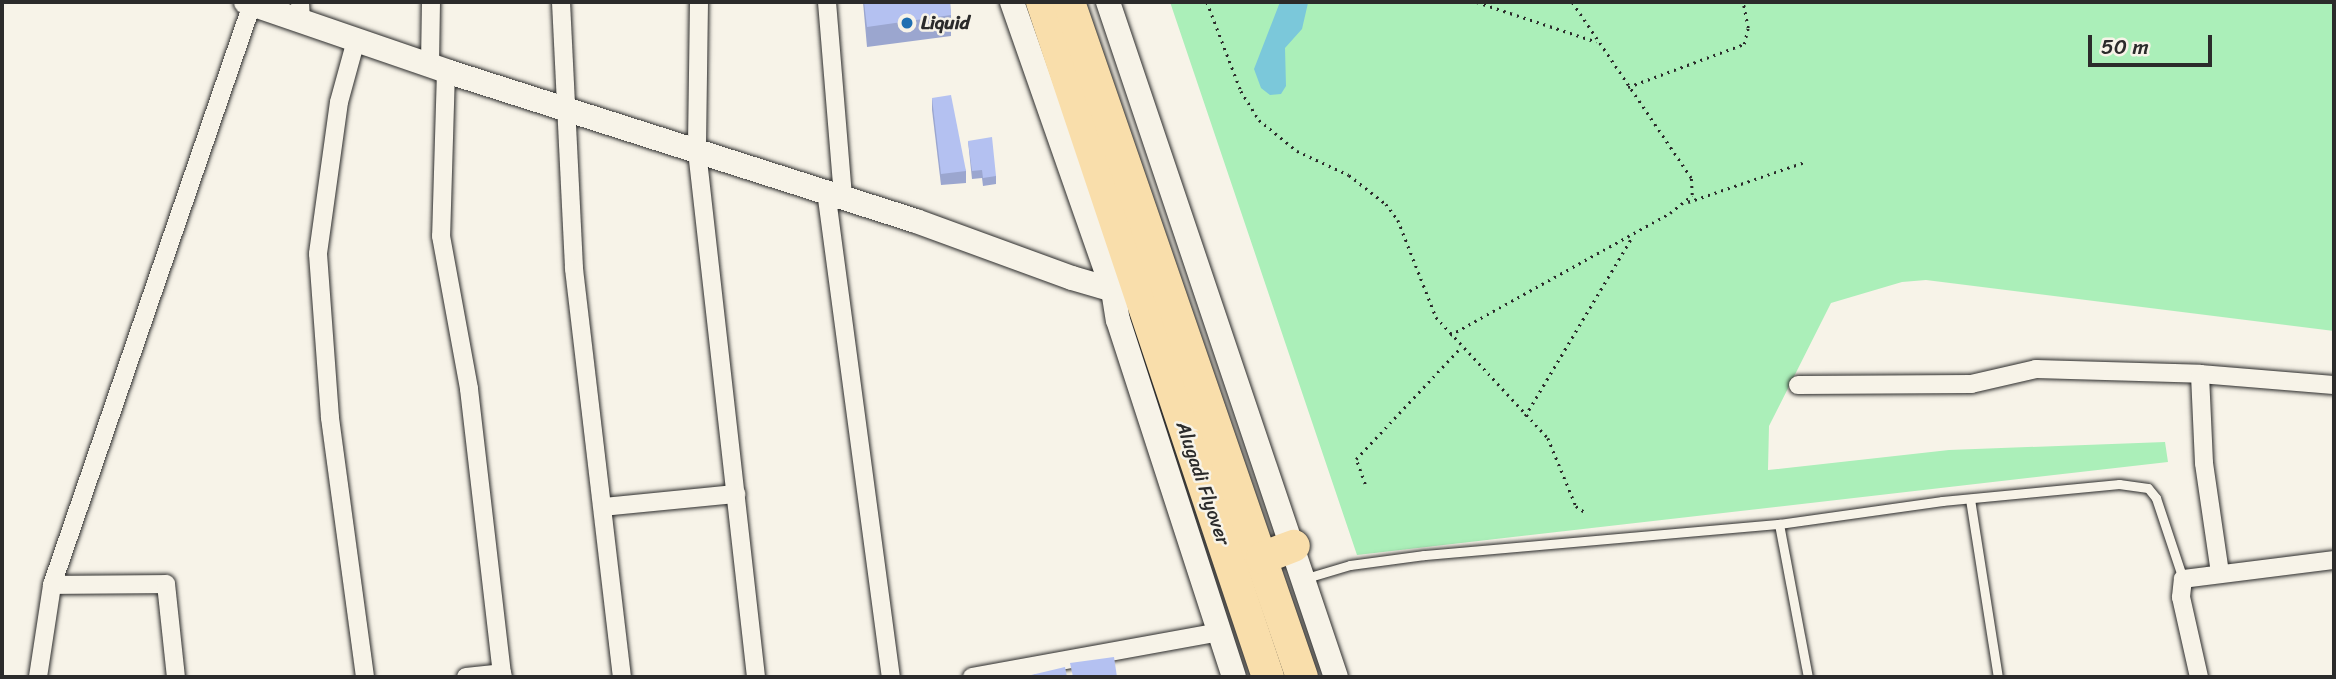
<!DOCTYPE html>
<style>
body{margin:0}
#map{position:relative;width:2336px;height:679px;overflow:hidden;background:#f7f3e8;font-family:Sriracha,sans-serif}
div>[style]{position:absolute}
.green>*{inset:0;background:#abefb9}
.water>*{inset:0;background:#7bc8da}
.path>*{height:2.5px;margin-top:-1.25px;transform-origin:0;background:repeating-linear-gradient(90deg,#2b2b2b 0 2px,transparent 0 7px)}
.roads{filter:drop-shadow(0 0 2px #2b2b2b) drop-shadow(0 0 2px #2b2b2b)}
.lane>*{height:9px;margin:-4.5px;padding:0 4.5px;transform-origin:4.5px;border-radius:4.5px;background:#f7f3e8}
.street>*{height:18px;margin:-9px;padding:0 9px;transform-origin:9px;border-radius:9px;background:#f7f3e8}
.secondary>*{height:24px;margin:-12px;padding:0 12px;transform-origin:12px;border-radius:12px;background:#f7f3e8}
.highway>*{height:32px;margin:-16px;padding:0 16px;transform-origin:16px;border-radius:16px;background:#f9deab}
.wall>*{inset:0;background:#9ba6cf}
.building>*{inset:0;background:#b4c1f1}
.dots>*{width:19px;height:19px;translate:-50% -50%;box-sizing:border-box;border:4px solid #f7f3e8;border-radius:50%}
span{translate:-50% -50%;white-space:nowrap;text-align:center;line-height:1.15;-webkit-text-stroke:5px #f7f3e8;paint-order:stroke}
.poi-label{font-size:19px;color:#2b2b2b;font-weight:700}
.left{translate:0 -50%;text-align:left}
.street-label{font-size:19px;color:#2b2b2b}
.frame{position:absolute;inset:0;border:4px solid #2b2b2b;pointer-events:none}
.scale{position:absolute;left:2088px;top:35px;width:124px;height:32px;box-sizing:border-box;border:4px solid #2b2b2b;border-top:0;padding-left:9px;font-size:21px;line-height:24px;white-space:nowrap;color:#2b2b2b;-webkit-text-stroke:5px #f7f3e8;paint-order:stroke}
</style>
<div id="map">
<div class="green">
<div style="clip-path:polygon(1170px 2px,2334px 2px,2334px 331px,1926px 280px,1902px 282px,1831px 303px,1769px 426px,1768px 470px,1949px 450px,2165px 442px,2168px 462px,1357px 555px)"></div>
</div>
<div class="water">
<div style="clip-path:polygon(1280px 2px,1308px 3px,1302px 29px,1285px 48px,1286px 86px,1281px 94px,1270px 95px,1261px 88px,1254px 69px)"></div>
</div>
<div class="path">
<div style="left:1207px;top:2px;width:95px;rotate:69.1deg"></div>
<div style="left:1241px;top:91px;width:34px;rotate:58deg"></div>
<div style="left:1259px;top:120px;width:49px;rotate:39.2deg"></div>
<div style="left:1297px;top:151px;width:57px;rotate:24.8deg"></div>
<div style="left:1349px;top:175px;width:47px;rotate:38.1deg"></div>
<div style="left:1386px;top:204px;width:20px;rotate:53deg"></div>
<div style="left:1398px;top:220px;width:104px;rotate:68.6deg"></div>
<div style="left:1436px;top:317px;width:165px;rotate:47.2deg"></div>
<div style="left:1548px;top:438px;width:74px;rotate:67.6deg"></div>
<div style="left:1576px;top:506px;width:12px;rotate:35deg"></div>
<div style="left:1477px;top:2px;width:126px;rotate:18.4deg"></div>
<div style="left:1628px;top:87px;width:124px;rotate:-20.3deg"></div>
<div style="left:1744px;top:44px;width:16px;rotate:-76deg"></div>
<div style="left:1748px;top:28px;width:26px;rotate:-101deg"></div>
<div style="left:1688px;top:202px;width:124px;rotate:-18.9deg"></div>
<div style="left:1450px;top:335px;width:252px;rotate:-29deg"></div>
<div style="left:1670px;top:213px;width:28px;rotate:-39deg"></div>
<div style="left:1692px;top:195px;width:17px;rotate:-93deg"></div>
<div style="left:1691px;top:178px;width:212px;rotate:-124.1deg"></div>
<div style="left:1525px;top:416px;width:209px;rotate:-59.1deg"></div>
<div style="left:1365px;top:484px;width:27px;rotate:-110deg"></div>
<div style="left:1356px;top:459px;width:154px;rotate:-46.8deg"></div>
</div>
<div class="roads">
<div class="lane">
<div style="left:1970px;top:499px;width:180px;rotate:81.1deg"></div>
<div style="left:1779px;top:524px;width:156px;rotate:79.3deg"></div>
<div style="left:1303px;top:579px;width:49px;rotate:-16.6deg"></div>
<div style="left:1350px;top:565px;width:75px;rotate:-7.7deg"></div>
<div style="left:1424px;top:555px;width:356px;rotate:-5deg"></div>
<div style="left:1779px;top:524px;width:165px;rotate:-8deg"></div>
<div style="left:1942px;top:501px;width:178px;rotate:-5.5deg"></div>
<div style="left:2119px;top:484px;width:29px;rotate:8deg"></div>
<div style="left:2148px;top:488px;width:13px;rotate:51deg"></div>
<div style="left:2156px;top:498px;width:85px;rotate:71.6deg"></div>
</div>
<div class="street">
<div style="left:300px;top:2px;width:18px;rotate:87deg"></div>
<div style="left:561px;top:2px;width:267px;rotate:87.2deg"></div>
<div style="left:574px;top:269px;width:411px;rotate:83.3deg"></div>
<div style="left:699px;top:2px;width:149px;rotate:90.8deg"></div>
<div style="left:697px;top:151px;width:529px;rotate:83.6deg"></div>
<div style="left:827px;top:2px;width:196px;rotate:85.3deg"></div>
<div style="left:356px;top:40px;width:64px;rotate:105.3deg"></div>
<div style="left:339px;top:102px;width:153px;rotate:97.9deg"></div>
<div style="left:318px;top:254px;width:164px;rotate:85.8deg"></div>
<div style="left:330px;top:418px;width:261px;rotate:82.3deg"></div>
<div style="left:430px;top:65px;width:63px;rotate:-89.1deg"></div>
<div style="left:446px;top:71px;width:165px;rotate:91.7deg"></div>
<div style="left:441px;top:236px;width:156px;rotate:79.6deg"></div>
<div style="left:469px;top:389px;width:286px;rotate:83.4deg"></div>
<div style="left:826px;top:191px;width:490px;rotate:82.4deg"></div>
<div style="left:1798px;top:385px;width:173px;rotate:-0.3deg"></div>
<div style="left:1971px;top:384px;width:67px;rotate:-13deg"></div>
<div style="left:2036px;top:369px;width:164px;rotate:1.7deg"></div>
<div style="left:603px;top:507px;width:134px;rotate:-5.6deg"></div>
<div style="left:2220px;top:573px;width:111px;rotate:-98.3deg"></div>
<div style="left:2204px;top:463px;width:89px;rotate:-92.6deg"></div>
<div style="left:2200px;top:374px;width:134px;rotate:4.7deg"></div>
<div style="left:52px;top:585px;width:114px;rotate:-0.5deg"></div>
<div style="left:166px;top:584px;width:94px;rotate:83.9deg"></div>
<div style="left:38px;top:677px;width:93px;rotate:-81.3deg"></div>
<div style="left:52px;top:585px;width:614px;rotate:-71deg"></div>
<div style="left:466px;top:677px;width:36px;rotate:-6deg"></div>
<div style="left:502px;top:673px;width:4px;rotate:76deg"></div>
<div style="left:972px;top:677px;width:252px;rotate:-10.3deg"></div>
<div style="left:2199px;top:677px;width:82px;rotate:-102.7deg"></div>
<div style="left:2181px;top:597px;width:18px;rotate:-84deg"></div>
<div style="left:2183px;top:579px;width:152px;rotate:-7.2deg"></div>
</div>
<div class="secondary">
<div style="left:246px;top:2px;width:212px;rotate:19deg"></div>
<div style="left:446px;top:71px;width:493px;rotate:17.7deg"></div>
<div style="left:916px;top:221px;width:166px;rotate:20.1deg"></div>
<div style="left:1072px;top:278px;width:43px;rotate:16.3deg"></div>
<div style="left:1113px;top:290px;width:25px;rotate:-2deg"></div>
<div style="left:1012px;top:2px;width:305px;rotate:70.7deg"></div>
<div style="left:1113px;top:290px;width:30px;rotate:81deg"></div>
<div style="left:1118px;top:320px;width:375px;rotate:72deg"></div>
<div style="left:1108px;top:2px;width:712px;rotate:71.34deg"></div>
</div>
<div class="highway">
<div style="left:1042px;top:2px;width:712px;rotate:71.49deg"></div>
<div style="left:1069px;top:2px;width:714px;rotate:70.96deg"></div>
<div style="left:1262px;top:558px;width:34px;rotate:-21deg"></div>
</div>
</div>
<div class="wall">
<div style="clip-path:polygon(863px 2px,950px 2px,951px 15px,951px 36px,867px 47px)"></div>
<div style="clip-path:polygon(932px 98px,966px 171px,966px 183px,941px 185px,932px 110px)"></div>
<div style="clip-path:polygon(968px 141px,996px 176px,996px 184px,983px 186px,982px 178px,972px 179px)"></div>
</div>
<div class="building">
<div style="clip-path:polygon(864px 2px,950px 2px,951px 15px,867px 27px)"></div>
<div style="clip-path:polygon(951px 95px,966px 171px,941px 174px,932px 98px)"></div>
<div style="clip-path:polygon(992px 137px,996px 176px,983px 178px,982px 170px,972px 171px,968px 141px)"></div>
<div style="clip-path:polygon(1114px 657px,1117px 677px,1073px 677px,1070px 663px)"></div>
<div style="clip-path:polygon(1065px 667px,1067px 677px,1027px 677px,1027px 676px)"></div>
</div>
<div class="dots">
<div style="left:907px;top:23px;background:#1f6fb2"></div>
</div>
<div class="poi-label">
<span class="left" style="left:921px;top:23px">Liquid</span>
</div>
<div class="street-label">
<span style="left:1203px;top:483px;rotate:71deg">Alugadi Flyover</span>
</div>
<div class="frame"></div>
<div class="scale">50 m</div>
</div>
